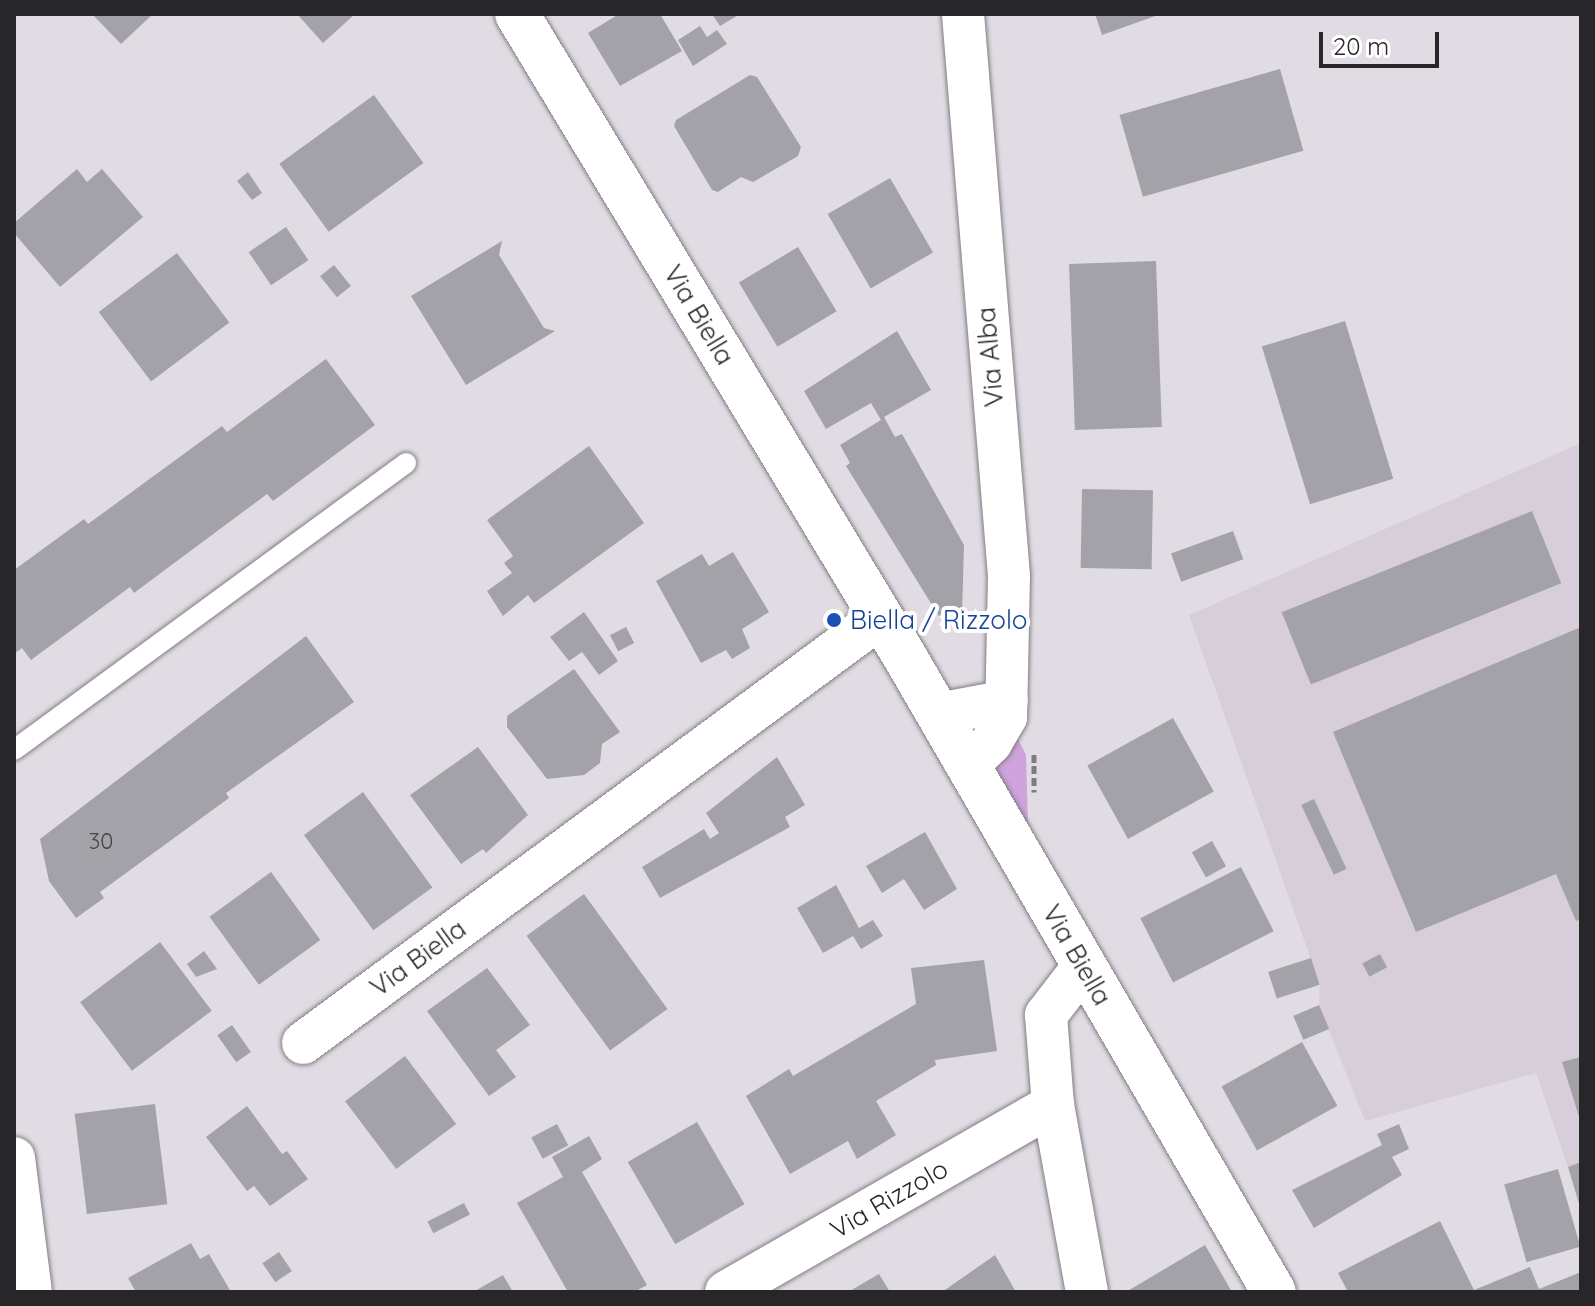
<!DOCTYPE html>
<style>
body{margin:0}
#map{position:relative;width:1595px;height:1306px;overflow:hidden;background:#e1dce3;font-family:Quicksand,sans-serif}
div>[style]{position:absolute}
.built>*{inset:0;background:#d7ceda}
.green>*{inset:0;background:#cfa3dd}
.building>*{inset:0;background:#a4a2a9;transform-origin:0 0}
.path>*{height:5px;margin-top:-2.5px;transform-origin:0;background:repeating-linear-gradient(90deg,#7e7c80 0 8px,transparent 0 12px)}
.roads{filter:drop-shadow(0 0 2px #827d83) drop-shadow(0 0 2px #827d83)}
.service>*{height:20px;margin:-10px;padding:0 10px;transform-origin:10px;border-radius:10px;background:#fff}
.minor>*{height:42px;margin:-21px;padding:0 21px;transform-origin:21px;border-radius:21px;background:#fff}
.secondary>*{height:44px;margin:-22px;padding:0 22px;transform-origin:22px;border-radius:22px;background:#fff}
.dots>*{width:22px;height:22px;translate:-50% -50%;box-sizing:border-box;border:4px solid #fff;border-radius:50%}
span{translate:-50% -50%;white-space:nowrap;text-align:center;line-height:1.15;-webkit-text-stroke:8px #fff;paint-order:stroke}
.number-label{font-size:22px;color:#464548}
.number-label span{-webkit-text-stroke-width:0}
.street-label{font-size:26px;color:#272628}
.transit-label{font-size:26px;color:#164399}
.left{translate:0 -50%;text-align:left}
.frame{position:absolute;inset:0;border:16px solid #272628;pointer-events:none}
.scale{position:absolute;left:1319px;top:32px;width:120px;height:36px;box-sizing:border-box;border:4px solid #272628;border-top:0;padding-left:10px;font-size:24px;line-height:28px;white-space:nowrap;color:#272628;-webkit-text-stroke:6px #fff;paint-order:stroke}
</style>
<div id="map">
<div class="built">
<div style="clip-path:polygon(1581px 443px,1581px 1162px,1568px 1167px,1536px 1073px,1365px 1121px,1319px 1005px,1320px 985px,1189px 615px)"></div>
</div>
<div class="green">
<div style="clip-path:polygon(1018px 739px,1026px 755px,1028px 825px,1022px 828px,996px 768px)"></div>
</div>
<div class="building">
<div style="clip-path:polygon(92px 14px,153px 14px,121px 44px)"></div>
<div style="clip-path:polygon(297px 14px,355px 14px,323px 43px)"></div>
<div style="clip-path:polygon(619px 14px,660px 14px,682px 51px,620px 86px,588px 33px)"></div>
<div style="clip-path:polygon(712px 14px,740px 14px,720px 26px)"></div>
<div style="clip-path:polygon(1095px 14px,1161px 14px,1102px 35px)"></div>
<div style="clip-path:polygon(700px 26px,707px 37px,717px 30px,727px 44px,693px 66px,678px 40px)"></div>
<div style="left:1280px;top:69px;width:85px;height:167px;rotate:74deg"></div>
<div style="clip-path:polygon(750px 75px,757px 77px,801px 147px,798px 156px,753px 182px,741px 177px,718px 192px,712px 190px,674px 126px,676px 120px)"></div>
<div style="left:374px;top:95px;width:84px;height:117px;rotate:54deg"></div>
<div style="clip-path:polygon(77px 169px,87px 182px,102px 169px,143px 217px,60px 287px,14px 233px,14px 223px)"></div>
<div style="clip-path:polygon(248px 172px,262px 193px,252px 200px,237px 181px)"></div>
<div style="left:890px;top:178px;width:86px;height:72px;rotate:60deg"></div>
<div style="left:286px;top:227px;width:40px;height:45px;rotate:56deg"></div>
<div style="clip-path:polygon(502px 241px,499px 255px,544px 328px,555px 331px,466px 385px,411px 296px)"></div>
<div style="left:798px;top:247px;width:75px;height:69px;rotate:59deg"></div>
<div style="left:177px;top:253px;width:87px;height:98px;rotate:53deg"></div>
<div style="left:1156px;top:261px;width:166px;height:87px;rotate:88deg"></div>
<div style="left:334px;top:265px;width:27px;height:18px;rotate:51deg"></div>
<div style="left:1345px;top:321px;width:165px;height:87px;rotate:73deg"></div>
<div style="clip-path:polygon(897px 331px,931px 390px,884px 417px,895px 437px,902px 434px,964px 545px,962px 616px,945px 626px,846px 466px,850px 463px,840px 445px,881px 420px,871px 403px,826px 429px,804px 391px)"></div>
<div style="clip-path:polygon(326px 359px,375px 425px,273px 501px,267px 494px,134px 593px,130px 587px,31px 660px,22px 648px,14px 654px,14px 570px,84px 519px,88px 524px,222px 426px,227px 432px)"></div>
<div style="clip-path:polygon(589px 446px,644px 523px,534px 603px,528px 595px,503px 616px,487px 591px,512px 573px,504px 563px,513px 556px,487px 520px)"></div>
<div style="left:1082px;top:489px;width:71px;height:79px;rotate:1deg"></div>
<div style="left:1532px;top:511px;width:78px;height:270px;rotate:68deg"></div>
<div style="left:1233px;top:531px;width:30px;height:66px;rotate:70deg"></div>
<div style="clip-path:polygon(733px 552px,769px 612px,742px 629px,750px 648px,732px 659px,726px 650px,701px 663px,656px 581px,702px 554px,709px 566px)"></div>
<div style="clip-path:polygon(584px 612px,618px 661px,599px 675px,582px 652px,569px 661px,550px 637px)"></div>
<div style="left:626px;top:627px;width:18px;height:18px;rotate:63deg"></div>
<div style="clip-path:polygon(1581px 627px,1581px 919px,1576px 921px,1556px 874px,1416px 932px,1333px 732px)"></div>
<div style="clip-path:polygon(306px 636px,354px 702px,226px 793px,229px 798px,100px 892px,104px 898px,76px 918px,49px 881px,40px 839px)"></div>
<div style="clip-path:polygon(574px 669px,620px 732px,602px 744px,600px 763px,584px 775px,547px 779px,507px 727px,507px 716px)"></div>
<div style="left:1173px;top:718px;width:84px;height:98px;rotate:61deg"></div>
<div style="clip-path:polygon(478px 747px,528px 815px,486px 853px,483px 849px,461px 864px,410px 795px)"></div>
<div style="clip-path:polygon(777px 757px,805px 805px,785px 817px,790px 827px,660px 898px,642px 867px,704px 829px,710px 839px,719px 833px,706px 813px)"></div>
<div style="left:363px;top:792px;width:118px;height:73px;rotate:54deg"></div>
<div style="left:1314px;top:799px;width:77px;height:14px;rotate:65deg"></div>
<div style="clip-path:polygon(925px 832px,957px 889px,924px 910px,904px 879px,882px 893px,866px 866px)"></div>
<div style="left:1212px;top:841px;width:29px;height:23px;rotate:61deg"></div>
<div style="left:1241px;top:867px;width:72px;height:113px;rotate:63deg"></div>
<div style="left:271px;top:872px;width:84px;height:76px;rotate:54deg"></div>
<div style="clip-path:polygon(836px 885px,859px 928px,873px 920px,883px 936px,861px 949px,853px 936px,823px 953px,797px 908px)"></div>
<div style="left:584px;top:894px;width:142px;height:71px;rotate:54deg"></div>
<div style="left:160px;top:942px;width:86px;height:100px;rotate:53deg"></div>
<div style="clip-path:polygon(204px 951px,217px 969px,196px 977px,187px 964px)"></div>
<div style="left:1380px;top:954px;width:15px;height:20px;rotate:62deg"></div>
<div style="left:1311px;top:958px;width:28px;height:45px;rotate:72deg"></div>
<div style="clip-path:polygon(984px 960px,997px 1051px,935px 1060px,936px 1065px,876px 1101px,896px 1135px,857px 1159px,848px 1141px,790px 1174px,746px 1096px,789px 1069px,793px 1076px,916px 1004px,911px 968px)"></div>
<div style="clip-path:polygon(487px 968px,530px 1025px,496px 1050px,516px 1077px,489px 1096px,427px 1011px)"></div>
<div style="left:1319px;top:1005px;width:26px;height:28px;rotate:67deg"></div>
<div style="left:232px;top:1025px;width:33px;height:18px;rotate:55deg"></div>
<div style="left:1302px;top:1042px;width:73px;height:92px;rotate:61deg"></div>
<div style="left:405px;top:1056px;width:85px;height:75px;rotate:53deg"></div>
<div style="clip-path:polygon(1581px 1057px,1581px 1119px,1580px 1120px,1562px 1062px)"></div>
<div style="left:155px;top:1104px;width:101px;height:81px;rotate:83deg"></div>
<div style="clip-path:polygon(247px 1106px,282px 1154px,287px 1151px,308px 1179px,270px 1206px,254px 1186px,247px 1191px,206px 1137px)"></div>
<div style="left:697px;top:1122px;width:95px;height:80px;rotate:60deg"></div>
<div style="left:557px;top:1124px;width:24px;height:29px;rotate:62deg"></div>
<div style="clip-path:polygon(1399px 1124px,1409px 1149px,1392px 1157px,1402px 1175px,1314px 1228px,1292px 1190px,1382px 1145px,1377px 1134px)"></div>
<div style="clip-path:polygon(589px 1136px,602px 1159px,582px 1172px,647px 1285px,634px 1292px,568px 1292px,517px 1203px,563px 1177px,552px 1157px)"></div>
<div style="clip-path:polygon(1581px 1162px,1581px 1207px,1580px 1207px,1568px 1167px)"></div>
<div style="left:1558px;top:1169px;width:81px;height:56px;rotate:74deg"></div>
<div style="left:464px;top:1203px;width:13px;height:41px;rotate:63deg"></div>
<div style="clip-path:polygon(1440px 1221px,1474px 1290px,1530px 1267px,1539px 1289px,1581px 1272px,1581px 1292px,1348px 1292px,1338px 1273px)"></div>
<div style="clip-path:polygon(191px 1243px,200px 1259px,209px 1254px,231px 1292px,136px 1292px,128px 1278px)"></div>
<div style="clip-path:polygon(1205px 1245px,1232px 1292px,1126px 1292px,1131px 1289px)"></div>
<div style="left:279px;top:1252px;width:23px;height:20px;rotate:56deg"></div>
<div style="clip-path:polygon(995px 1255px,1016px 1292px,942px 1292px)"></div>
<div style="clip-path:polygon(879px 1274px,890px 1292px,848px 1292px)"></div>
<div style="clip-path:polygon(503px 1275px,513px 1292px,473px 1292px)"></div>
</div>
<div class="path">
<div style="left:1034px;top:754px;width:38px;rotate:90deg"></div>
</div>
<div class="roads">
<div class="service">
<div style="left:14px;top:750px;width:486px;rotate:-36.2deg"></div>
</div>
<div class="minor">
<div style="left:963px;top:14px;width:564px;rotate:85.32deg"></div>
<div style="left:1009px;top:576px;width:141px;rotate:91.2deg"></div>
<div style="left:1006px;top:717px;width:30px;rotate:120deg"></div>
<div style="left:991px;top:743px;width:32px;rotate:136deg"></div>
<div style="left:938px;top:714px;width:70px;rotate:-10.7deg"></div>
<div style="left:1083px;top:967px;width:61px;rotate:127.6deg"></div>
<div style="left:1046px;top:1015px;width:90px;rotate:85.6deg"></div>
<div style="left:1053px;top:1105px;width:190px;rotate:79.7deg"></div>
<div style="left:303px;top:1043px;width:718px;rotate:-36.39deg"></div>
<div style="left:14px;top:1158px;width:135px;rotate:82.8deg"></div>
<div style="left:726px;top:1292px;width:377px;rotate:-29.8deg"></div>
</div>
<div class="secondary">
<div style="left:517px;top:14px;width:751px;rotate:58.89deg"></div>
<div style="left:905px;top:657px;width:734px;rotate:59.84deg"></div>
</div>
</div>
<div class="dots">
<div style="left:834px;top:620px;background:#1a4fb4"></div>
</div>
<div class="number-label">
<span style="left:101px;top:842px">30</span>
</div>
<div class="street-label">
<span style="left:699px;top:315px;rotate:59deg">Via Biella</span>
<span style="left:990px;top:357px;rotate:-95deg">Via Alba</span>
<span style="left:1077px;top:955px;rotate:60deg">Via Biella</span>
<span style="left:418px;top:958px;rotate:-36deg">Via Biella</span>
<span style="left:889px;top:1199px;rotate:-30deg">Via Rizzolo</span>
</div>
<div class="transit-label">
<span class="left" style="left:850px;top:620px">Biella / Rizzolo</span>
</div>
<div class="frame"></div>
<div class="scale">20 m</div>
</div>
